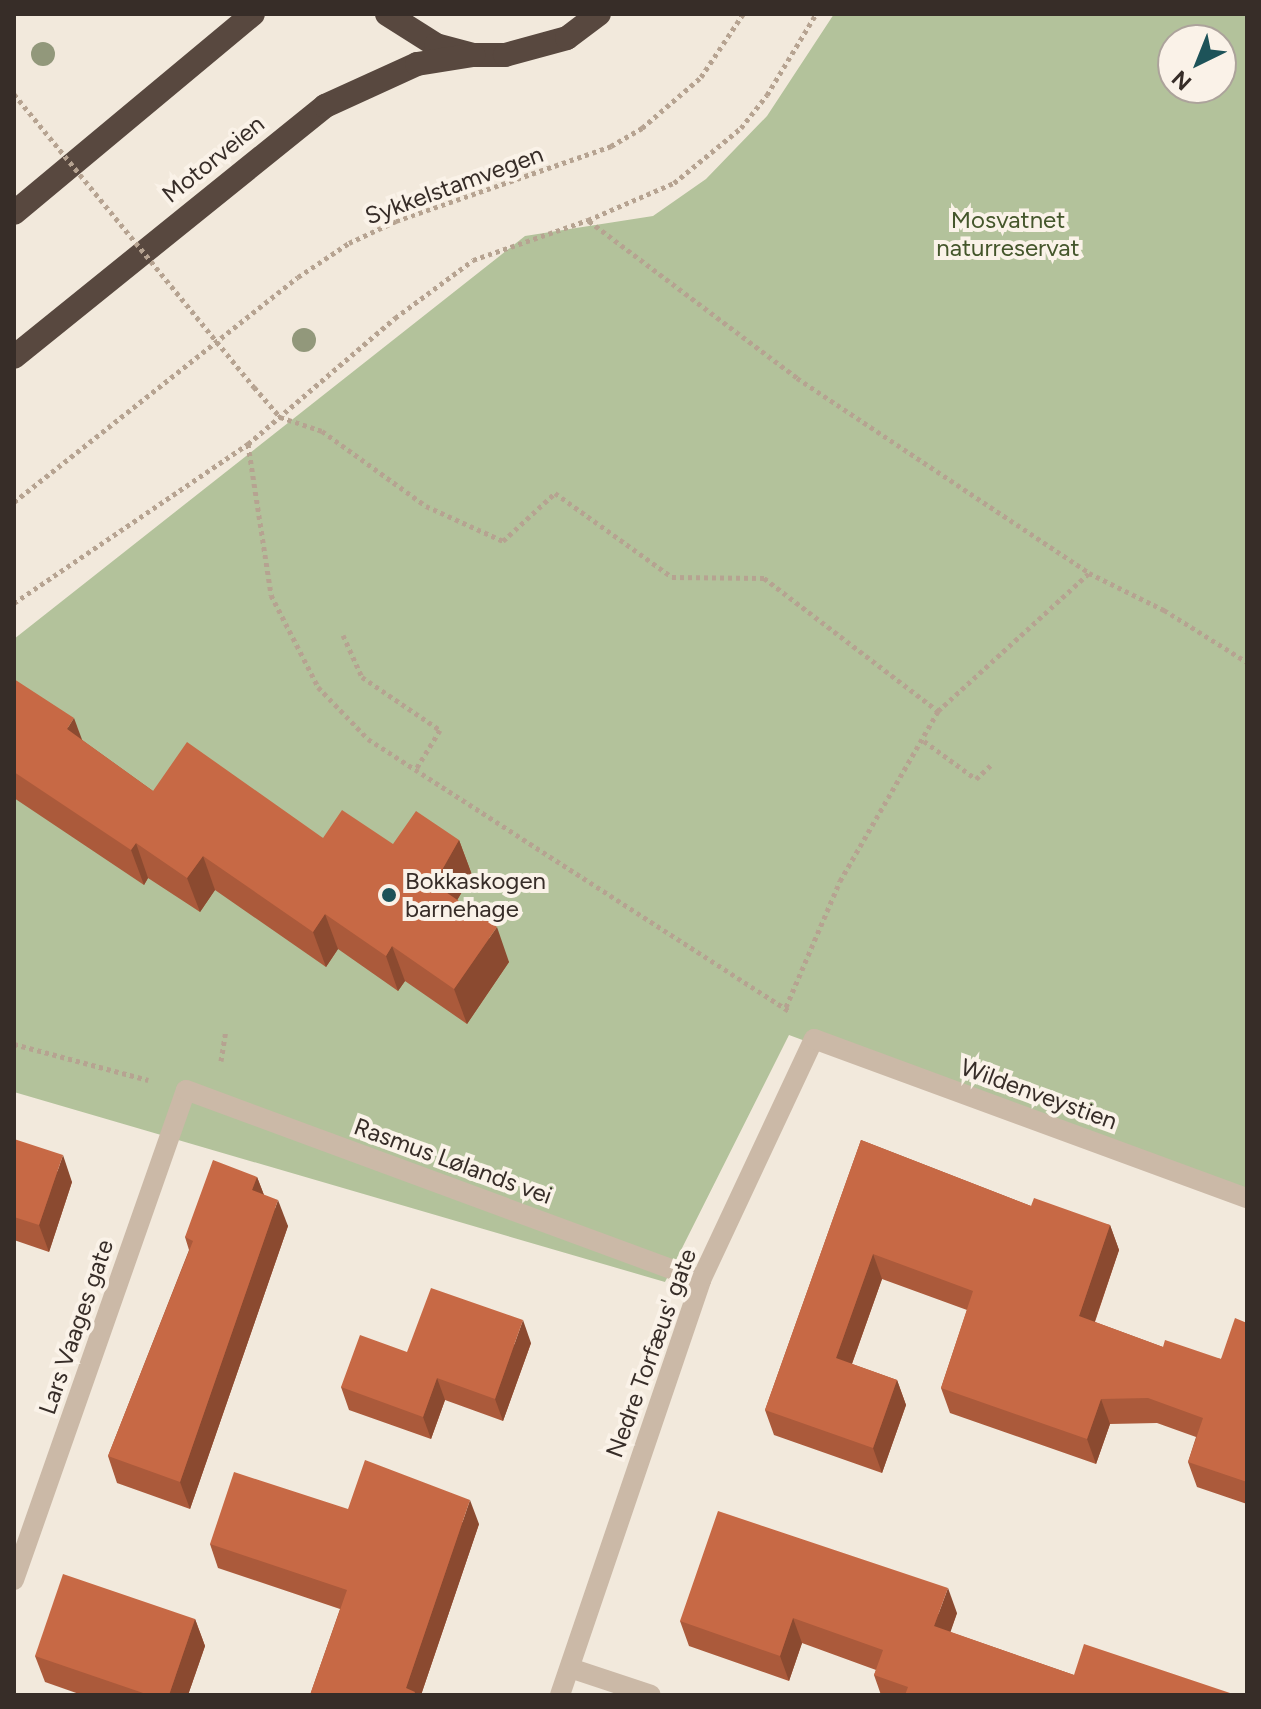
<!DOCTYPE html>
<meta charset="utf-8">
<style>
body{margin:0}
#map{position:relative;width:1261px;height:1709px;overflow:hidden;background:#f2e9dc;font-family:Figtree,sans-serif}
div>[style]{position:absolute}
.green>*{inset:0;background:#b3c29b}
.path>*{height:5px;margin-top:-2.5px;transform-origin:0;background:repeating-linear-gradient(90deg,#b6a391 0 4px,transparent 0 8px)}
.minor>*{height:20px;margin:-10px;padding:0 10px;transform-origin:10px;border-radius:10px;background:#cbb9a7}
.highway>*{height:24px;margin:-12px;padding:0 12px;transform-origin:12px;border-radius:12px;background:#58483f}
.path-bridge>*{height:5px;margin-top:-2.5px;transform-origin:0;background:repeating-linear-gradient(90deg,#b6a391 0 4px,transparent 0 8px)}
.trees>*{width:24px;height:24px;margin:-12px;border-radius:50%;background:#92987b}
.wall>*{inset:0;background:#ab5a3b}
.shaded-wall>*{inset:0;background:#8b4a30}
.building>*{inset:0;background:#c76945}
.dots>*{width:22px;height:22px;translate:-50% -50%;box-sizing:border-box;border:4px solid #faf2e8;border-radius:50%}
span{translate:-50% -50%;white-space:nowrap;text-align:center;line-height:1.15;-webkit-text-stroke:8px #faf2e8;paint-order:stroke}
.street-label{font-size:24px;color:#372d28}
.park-label{font-size:24px;color:#44562b}
.poi-label{font-size:24px;color:#372d28}
.left{translate:0 -50%;text-align:left}
.frame{position:absolute;inset:0;border:16px solid #372d28;pointer-events:none}
.north{position:absolute;left:1157px;top:24px;width:80px;height:80px;box-sizing:border-box;background:#faf2e8;border:2px solid #aca39b;border-radius:50%;rotate:223deg;font-size:22px;font-weight:700;line-height:32px;text-align:center;color:#372d28}
.north::after{content:'';display:block;margin:auto;width:28px;height:36px;background:#1d5359;clip-path:polygon(50% 0,100% 100%,50% 72%,0 100%)}
</style>
<div id="map">
<div class="green">
<div style="clip-path:polygon(evenodd,834px 14px,1247px 14px,1247px 1204px,789px 1035px,665px 1282px,14px 1092px,14px 639px,525px 236px,653px 216px,706px 179px,767px 116px,834px 14px,1173px 40px,1221px 40px,1221px 88px,1173px 88px,1173px 40px)"></div>
</div>
<div class="path">
<div style="left:589px;top:221px;width:261px;rotate:37deg"></div>
<div style="left:797px;top:378px;width:351px;rotate:33.7deg"></div>
<div style="left:1089px;top:573px;width:84px;rotate:26.3deg"></div>
<div style="left:1164px;top:610px;width:98px;rotate:32.1deg"></div>
<div style="left:254px;top:387px;width:40px;rotate:49deg"></div>
<div style="left:280px;top:417px;width:44px;rotate:18.4deg"></div>
<div style="left:322px;top:431px;width:128px;rotate:35.8deg"></div>
<div style="left:426px;top:506px;width:85px;rotate:24.4deg"></div>
<div style="left:503px;top:541px;width:71px;rotate:-42.7deg"></div>
<div style="left:555px;top:493px;width:144px;rotate:35.7deg"></div>
<div style="left:672px;top:577px;width:92px;rotate:0.6deg"></div>
<div style="left:764px;top:578px;width:219px;rotate:37.4deg"></div>
<div style="left:248px;top:444px;width:153px;rotate:81.3deg"></div>
<div style="left:271px;top:595px;width:103px;rotate:62.9deg"></div>
<div style="left:318px;top:687px;width:72px;rotate:46.1deg"></div>
<div style="left:368px;top:739px;width:501px;rotate:32.87deg"></div>
<div style="left:14px;top:502px;width:362px;rotate:-38.4deg"></div>
<div style="left:298px;top:277px;width:61px;rotate:-33.7deg"></div>
<div style="left:349px;top:243px;width:52px;rotate:-25.1deg"></div>
<div style="left:396px;top:221px;width:228px;rotate:-19.2deg"></div>
<div style="left:611px;top:146px;width:36px;rotate:-30deg"></div>
<div style="left:642px;top:128px;width:78px;rotate:-40.8deg"></div>
<div style="left:701px;top:77px;width:76px;rotate:-56.3deg"></div>
<div style="left:14px;top:603px;width:283px;rotate:-34.2deg"></div>
<div style="left:248px;top:444px;width:194px;rotate:-40.6deg"></div>
<div style="left:395px;top:318px;width:97px;rotate:-36.6deg"></div>
<div style="left:473px;top:260px;width:122px;rotate:-19.2deg"></div>
<div style="left:588px;top:220px;width:94px;rotate:-23.3deg"></div>
<div style="left:674px;top:183px;width:87px;rotate:-39.4deg"></div>
<div style="left:741px;top:128px;width:42px;rotate:-51.8deg"></div>
<div style="left:767px;top:95px;width:95px;rotate:-58.8deg"></div>
<div style="left:343px;top:635px;width:46px;rotate:65.7deg"></div>
<div style="left:362px;top:677px;width:94px;rotate:34.2deg"></div>
<div style="left:440px;top:730px;width:46px;rotate:121.6deg"></div>
<div style="left:924px;top:741px;width:64px;rotate:36.2deg"></div>
<div style="left:976px;top:779px;width:21px;rotate:-43deg"></div>
<div style="left:786px;top:1007px;width:137px;rotate:-66.8deg"></div>
<div style="left:840px;top:881px;width:196px;rotate:-60deg"></div>
<div style="left:938px;top:711px;width:205px;rotate:-42.4deg"></div>
<div style="left:14px;top:1044px;width:139px;rotate:15deg"></div>
<div style="left:221px;top:1061px;width:31px;rotate:-81deg"></div>
</div>
<div class="minor">
<div style="left:14px;top:1580px;width:519px;rotate:-70.66deg"></div>
<div style="left:186px;top:1090px;width:549px;rotate:20.25deg"></div>
<div style="left:570px;top:1668px;width:85px;rotate:18.4deg"></div>
<div style="left:560px;top:1695px;width:438px;rotate:-71.2deg"></div>
<div style="left:701px;top:1280px;width:266px;rotate:-64.9deg"></div>
<div style="left:814px;top:1039px;width:461px;rotate:20.2deg"></div>
</div>
<div class="highway">
<div style="left:387px;top:14px;width:58px;rotate:32.3deg"></div>
<div style="left:436px;top:45px;width:38px;rotate:15deg"></div>
<div style="left:473px;top:55px;width:32px"></div>
<div style="left:505px;top:55px;width:64px;rotate:-15.3deg"></div>
<div style="left:567px;top:38px;width:40px;rotate:-37deg"></div>
<div style="left:14px;top:213px;width:311px;rotate:-39.8deg"></div>
<div style="left:14px;top:357px;width:400px;rotate:-38.9deg"></div>
<div style="left:325px;top:106px;width:101px;rotate:-24.5deg"></div>
<div style="left:417px;top:64px;width:57px;rotate:-9.1deg"></div>
</div>
<div class="path-bridge">
<div style="left:14px;top:94px;width:379px;rotate:50.7deg"></div>
</div>
<div class="trees">
<div style="left:43px;top:54px"></div>
<div style="left:304px;top:340px"></div>
</div>
<div class="wall">
<div style="clip-path:polygon(14px 679px,82px 740px,153px 791px,323px 838px,393px 844px,459px 840px,472px 875px,457px 900px,509px 962px,467px 1024px,405px 981px,398px 991px,338px 949px,326px 967px,215px 890px,200px 912px,148px 878px,144px 885px,14px 798px)"></div>
<div style="clip-path:polygon(14px 1139px,72px 1182px,49px 1252px,14px 1240px)"></div>
<div style="clip-path:polygon(861px 1140px,1031px 1206px,1110px 1225px,1119px 1250px,1095px 1322px,1163px 1347px,1221px 1359px,1247px 1323px,1247px 1504px,1197px 1487px,1188px 1462px,1196px 1437px,1157px 1423px,1110px 1424px,1096px 1464px,950px 1413px,941px 1388px,967px 1310px,882px 1279px,852px 1364px,897px 1380px,906px 1405px,882px 1473px,774px 1435px,765px 1410px)"></div>
<div style="clip-path:polygon(257px 1177px,264px 1195px,288px 1226px,190px 1509px,117px 1483px,108px 1456px,189px 1250px,185px 1237px)"></div>
<div style="clip-path:polygon(531px 1343px,503px 1421px,445px 1400px,431px 1439px,349px 1410px,341px 1387px,407px 1352px)"></div>
<div style="clip-path:polygon(348px 1509px,479px 1524px,421px 1695px,310px 1695px,340px 1609px,218px 1568px,210px 1544px)"></div>
<div style="clip-path:polygon(957px 1613px,950px 1632px,1074px 1675px,1236px 1695px,881px 1695px,874px 1675px,876px 1670px,802px 1643px,789px 1681px,689px 1646px,680px 1621px)"></div>
<div style="clip-path:polygon(195px 1619px,205px 1646px,188px 1695px,82px 1695px,45px 1682px,35px 1656px)"></div>
</div>
<div class="shaded-wall">
<div style="clip-path:polygon(74px 718px,87px 753px,67px 729px)"></div>
<div style="clip-path:polygon(459px 840px,472px 875px,446px 919px,434px 884px)"></div>
<div style="clip-path:polygon(136px 843px,148px 878px,144px 885px,131px 850px)"></div>
<div style="clip-path:polygon(203px 856px,215px 890px,200px 912px,187px 878px)"></div>
<div style="clip-path:polygon(325px 914px,338px 949px,326px 967px,313px 932px)"></div>
<div style="clip-path:polygon(497px 927px,509px 962px,467px 1024px,454px 989px)"></div>
<div style="clip-path:polygon(392px 946px,405px 981px,398px 991px,386px 956px)"></div>
<div style="clip-path:polygon(63px 1155px,72px 1182px,49px 1252px,39px 1225px)"></div>
<div style="clip-path:polygon(257px 1177px,267px 1203px,252px 1190px)"></div>
<div style="clip-path:polygon(278px 1200px,288px 1226px,190px 1509px,180px 1482px)"></div>
<div style="clip-path:polygon(1110px 1225px,1119px 1250px,1088px 1341px,1079px 1316px)"></div>
<div style="clip-path:polygon(873px 1254px,882px 1279px,845px 1383px,836px 1358px)"></div>
<div style="clip-path:polygon(523px 1320px,531px 1343px,503px 1421px,495px 1399px)"></div>
<div style="clip-path:polygon(437px 1378px,445px 1400px,431px 1439px,423px 1417px)"></div>
<div style="clip-path:polygon(897px 1380px,906px 1405px,882px 1473px,873px 1448px)"></div>
<div style="clip-path:polygon(1101px 1399px,1110px 1424px,1096px 1464px,1087px 1439px)"></div>
<div style="clip-path:polygon(470px 1500px,479px 1524px,421px 1695px,409px 1695px,406px 1688px)"></div>
<div style="clip-path:polygon(948px 1588px,957px 1613px,944px 1651px,934px 1626px)"></div>
<div style="clip-path:polygon(793px 1618px,802px 1643px,789px 1681px,780px 1656px)"></div>
<div style="clip-path:polygon(195px 1619px,205px 1646px,188px 1695px,169px 1695px)"></div>
</div>
<div class="building">
<div style="clip-path:polygon(14px 679px,74px 718px,67px 729px,153px 791px,187px 742px,323px 838px,342px 810px,393px 844px,416px 811px,459px 840px,434px 884px,497px 927px,454px 989px,392px 946px,386px 956px,325px 914px,313px 932px,203px 856px,187px 878px,136px 843px,131px 850px,14px 772px)"></div>
<div style="clip-path:polygon(14px 1139px,63px 1155px,39px 1225px,14px 1217px)"></div>
<div style="clip-path:polygon(861px 1140px,1031px 1206px,1034px 1198px,1110px 1225px,1079px 1316px,1163px 1347px,1165px 1340px,1221px 1359px,1235px 1318px,1247px 1323px,1247px 1482px,1188px 1462px,1203px 1418px,1148px 1398px,1101px 1399px,1087px 1439px,941px 1388px,973px 1291px,873px 1254px,836px 1358px,897px 1380px,873px 1448px,765px 1410px)"></div>
<div style="clip-path:polygon(213px 1160px,257px 1177px,252px 1190px,278px 1200px,180px 1482px,108px 1456px,193px 1241px,185px 1237px)"></div>
<div style="clip-path:polygon(431px 1288px,523px 1320px,495px 1399px,437px 1378px,423px 1417px,341px 1387px,360px 1335px,407px 1352px)"></div>
<div style="clip-path:polygon(365px 1460px,470px 1500px,406px 1688px,415px 1692px,414px 1695px,310px 1695px,347px 1590px,210px 1544px,234px 1472px,348px 1509px)"></div>
<div style="clip-path:polygon(718px 1511px,948px 1588px,934px 1626px,1074px 1675px,1084px 1644px,1236px 1695px,905px 1695px,908px 1687px,874px 1675px,883px 1650px,793px 1618px,780px 1656px,680px 1621px)"></div>
<div style="clip-path:polygon(63px 1574px,195px 1619px,169px 1695px,149px 1695px,35px 1656px)"></div>
</div>
<div class="dots">
<div style="left:389px;top:895px;background:#1d5359"></div>
</div>
<div class="street-label">
<span style="left:213px;top:159px;rotate:-39deg">Motorveien</span>
<span style="left:454px;top:185px;rotate:-20deg">Sykkelstamvegen</span>
<span style="left:1039px;top:1094px;rotate:20deg">Wildenveystien</span>
<span style="left:453px;top:1161px;rotate:20deg">Rasmus Lølands vei</span>
<span style="left:76px;top:1327px;rotate:-71deg">Lars Vaages gate</span>
<span style="left:651px;top:1353px;rotate:-70deg">Nedre Torfæus' gate</span>
</div>
<div class="park-label">
<span style="left:1008px;top:234px">Mosvatnet<br>naturreservat</span>
</div>
<div class="poi-label">
<span class="left" style="left:405px;top:895px">Bokkaskogen<br>barnehage</span>
</div>
<div class="frame"></div>
<div class="north">N</div>
</div>
